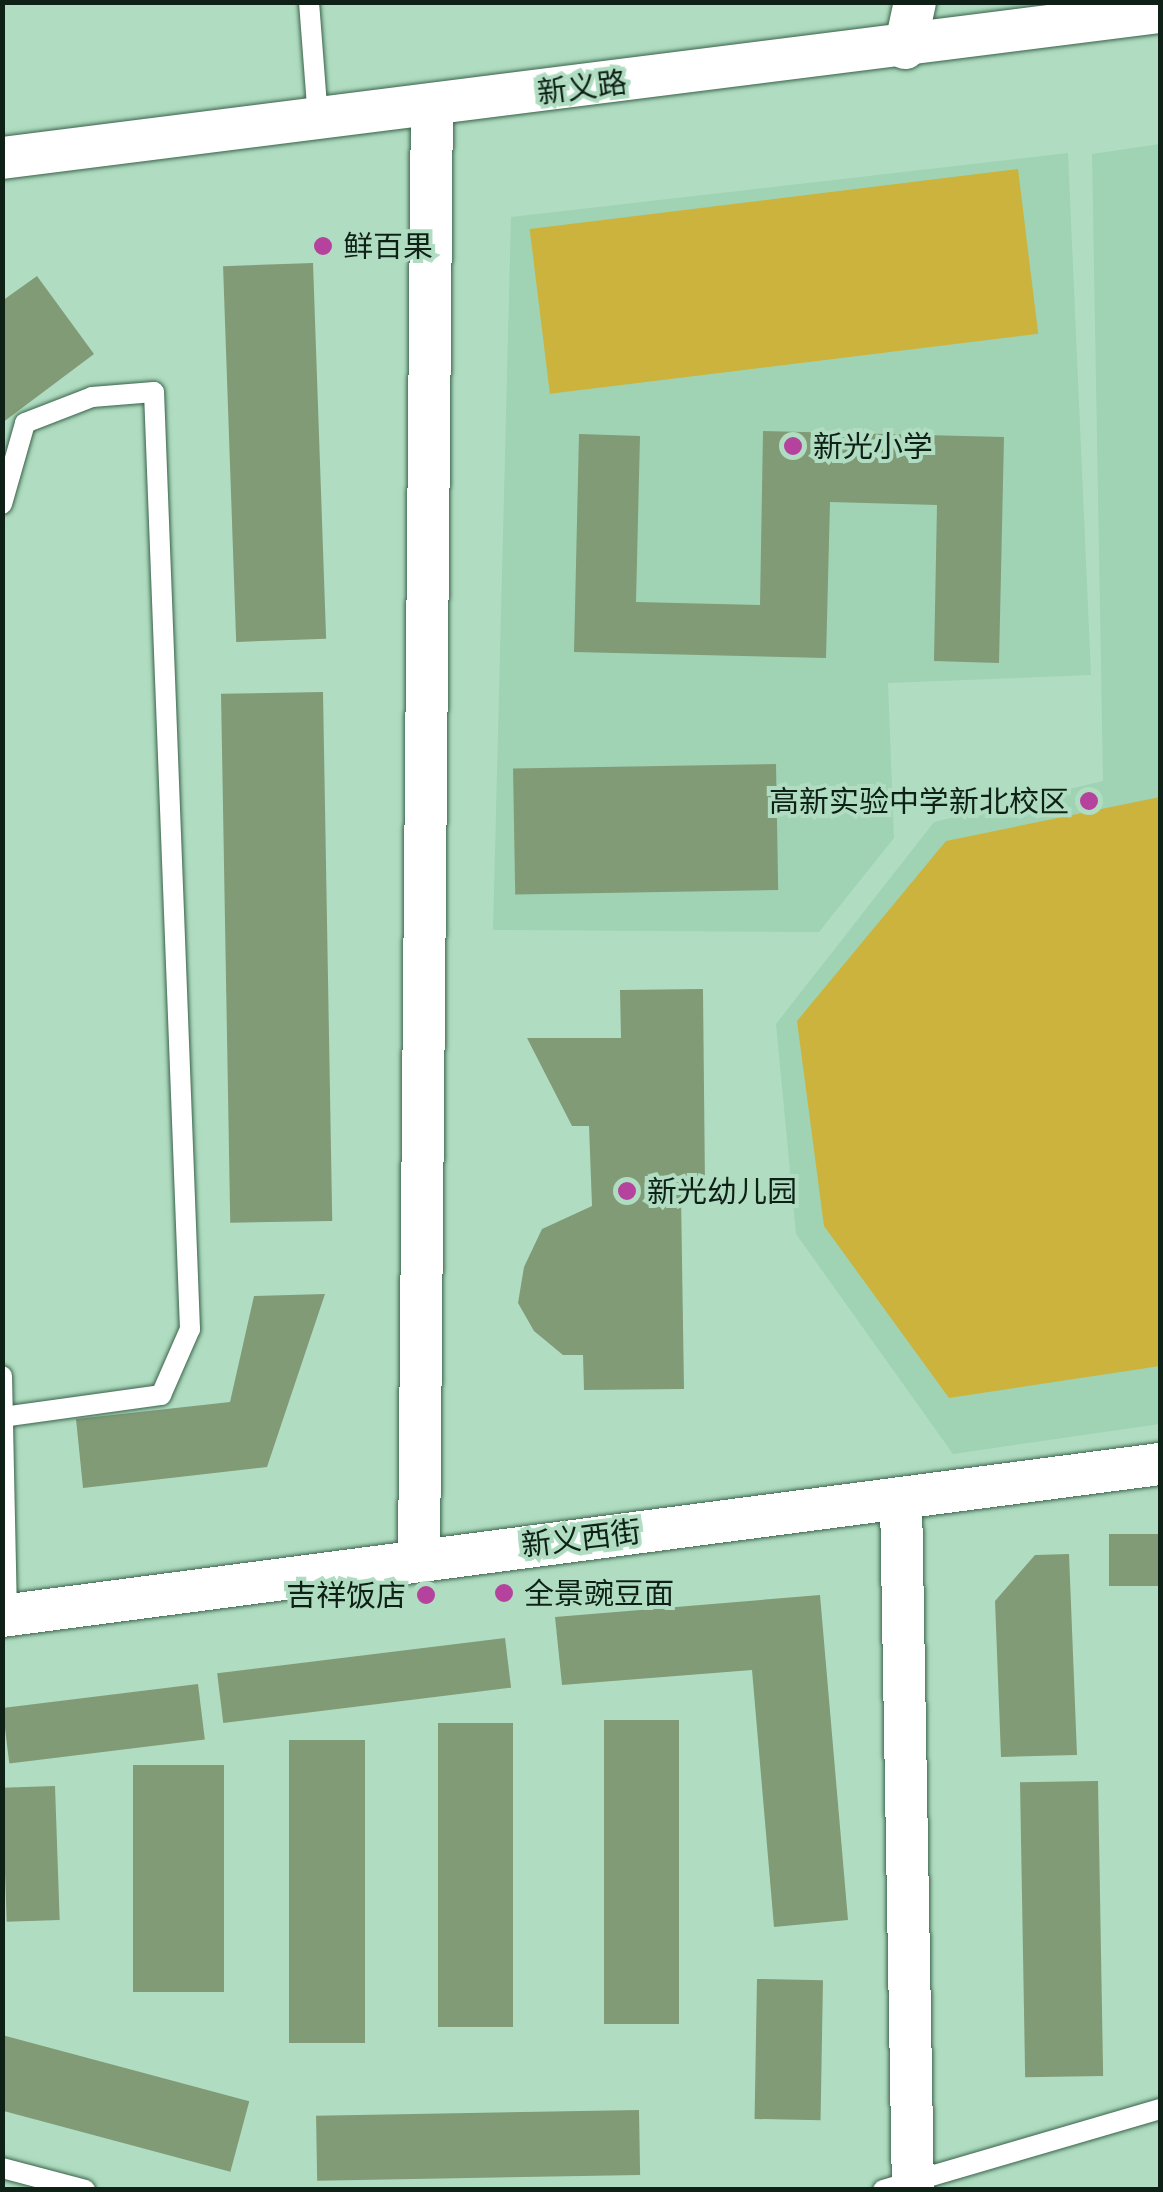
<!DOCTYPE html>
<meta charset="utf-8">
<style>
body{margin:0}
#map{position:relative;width:1163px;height:2192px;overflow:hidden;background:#b0ddc1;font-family:"Titillium Web","Noto Sans SC",sans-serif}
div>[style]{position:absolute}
.built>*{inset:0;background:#9fd3b3}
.green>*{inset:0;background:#cbb33d;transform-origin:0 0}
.building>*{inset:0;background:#819b77;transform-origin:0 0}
.roads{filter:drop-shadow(0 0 2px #3a634b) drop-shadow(0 0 2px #3a634b)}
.service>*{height:20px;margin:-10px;padding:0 10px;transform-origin:10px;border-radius:10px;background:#fff}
.minor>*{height:42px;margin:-21px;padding:0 21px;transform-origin:21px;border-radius:21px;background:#fff}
.dots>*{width:28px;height:28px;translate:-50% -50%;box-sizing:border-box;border:5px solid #b0ddc1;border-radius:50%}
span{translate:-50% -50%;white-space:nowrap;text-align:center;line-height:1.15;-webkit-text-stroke:8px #b0ddc1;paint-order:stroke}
.street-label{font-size:30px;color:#0f2117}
.poi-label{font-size:30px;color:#0f2117}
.left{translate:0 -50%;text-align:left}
.right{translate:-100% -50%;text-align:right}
.frame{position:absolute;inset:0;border:5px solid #0f2117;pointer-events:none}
</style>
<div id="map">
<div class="built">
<div style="clip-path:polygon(1160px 144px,1160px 1424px,953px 1454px,796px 1234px,776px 1024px,934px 822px,1103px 781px,1092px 154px)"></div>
<div style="clip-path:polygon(1068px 153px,1091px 675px,888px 683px,894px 838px,819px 932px,493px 930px,511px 217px)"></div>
</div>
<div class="green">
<div style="left:1018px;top:169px;width:166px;height:492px;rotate:83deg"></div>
<div style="clip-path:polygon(1160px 797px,1160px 1366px,949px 1398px,824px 1226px,797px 1021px,946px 841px)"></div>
</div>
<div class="building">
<div style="left:313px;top:263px;width:376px;height:90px;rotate:88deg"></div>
<div style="clip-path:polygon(37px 276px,94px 354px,2px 423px,2px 301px)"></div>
<div style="clip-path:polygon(763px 431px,1004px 437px,999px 663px,934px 661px,937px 505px,830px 502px,826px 658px,574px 652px,579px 434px,640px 436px,636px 602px,760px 605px)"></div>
<div style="left:323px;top:692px;width:529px;height:102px;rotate:89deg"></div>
<div style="left:776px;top:764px;width:126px;height:263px;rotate:89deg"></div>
<div style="clip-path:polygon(703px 989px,705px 1186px,663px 1186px,663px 1195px,681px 1195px,684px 1389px,584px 1390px,583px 1355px,563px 1355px,534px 1331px,518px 1303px,524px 1267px,542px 1229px,592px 1206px,589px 1126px,572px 1126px,527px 1038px,621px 1038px,620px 990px)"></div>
<div style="clip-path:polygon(325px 1294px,267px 1467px,83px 1488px,76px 1419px,230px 1402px,254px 1296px)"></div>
<div style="left:1160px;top:1534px;width:52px;height:51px;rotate:90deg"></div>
<div style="clip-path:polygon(1069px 1554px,1077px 1755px,1001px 1757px,995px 1601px,1035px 1555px)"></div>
<div style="clip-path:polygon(820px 1595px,848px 1920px,774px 1927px,752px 1670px,562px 1685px,555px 1617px)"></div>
<div style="left:505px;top:1638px;width:50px;height:290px;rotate:83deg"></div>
<div style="left:198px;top:1684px;width:56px;height:197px;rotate:83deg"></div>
<div style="left:604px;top:1720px;width:75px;height:304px"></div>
<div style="left:438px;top:1723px;width:75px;height:304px"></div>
<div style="left:289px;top:1740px;width:76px;height:303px"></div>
<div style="left:133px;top:1765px;width:91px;height:227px"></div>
<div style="left:1098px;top:1781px;width:295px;height:78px;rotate:89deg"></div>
<div style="left:55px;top:1786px;width:134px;height:53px;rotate:88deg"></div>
<div style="left:757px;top:1979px;width:66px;height:140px;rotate:1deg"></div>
<div style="left:2px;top:2035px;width:256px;height:73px;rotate:15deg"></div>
<div style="left:639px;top:2110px;width:65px;height:323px;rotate:89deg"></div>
</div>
<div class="roads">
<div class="service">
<div style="left:309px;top:2px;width:117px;rotate:85.6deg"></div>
<div style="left:2px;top:504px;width:84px;rotate:-74.1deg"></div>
<div style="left:25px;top:423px;width:72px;rotate:-21.2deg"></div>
<div style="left:92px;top:397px;width:62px;rotate:-4.6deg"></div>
<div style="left:154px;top:392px;width:938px;rotate:87.8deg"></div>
<div style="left:190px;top:1329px;width:72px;rotate:113.7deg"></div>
<div style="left:161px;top:1395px;width:160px;rotate:172.1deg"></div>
<div style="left:2px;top:1376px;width:240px;rotate:88.8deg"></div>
<div style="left:2px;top:2168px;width:86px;rotate:14.8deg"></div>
<div style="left:883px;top:2190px;width:289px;rotate:-16.3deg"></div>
</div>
<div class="minor">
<div style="left:905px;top:48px;width:47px;rotate:-77.7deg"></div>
<div style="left:2px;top:158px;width:1167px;rotate:-7.19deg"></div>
<div style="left:901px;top:1498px;width:692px;rotate:89.01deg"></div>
<div style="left:419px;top:1557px;width:1451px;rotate:-89.49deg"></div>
<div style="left:2px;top:1616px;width:1168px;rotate:-7.48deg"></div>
</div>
</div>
<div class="dots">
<div style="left:323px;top:246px;background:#b5429c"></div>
<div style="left:793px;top:446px;background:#b5429c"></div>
<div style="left:1089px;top:801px;background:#b5429c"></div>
<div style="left:627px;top:1191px;background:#b5429c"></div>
<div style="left:504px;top:1593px;background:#b5429c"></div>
<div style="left:426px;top:1595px;background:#b5429c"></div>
</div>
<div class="street-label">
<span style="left:582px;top:87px;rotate:-7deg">新义路</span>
<span style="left:581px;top:1538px;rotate:-7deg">新义西街</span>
</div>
<div class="poi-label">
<span class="left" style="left:343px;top:246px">鲜百果</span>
<span class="left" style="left:813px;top:446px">新光小学</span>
<span class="right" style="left:1069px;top:801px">高新实验中学新北校区</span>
<span class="left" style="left:647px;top:1191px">新光幼儿园</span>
<span class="left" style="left:524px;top:1593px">全景豌豆面</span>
<span class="right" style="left:406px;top:1595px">吉祥饭店</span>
</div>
<div class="frame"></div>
</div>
